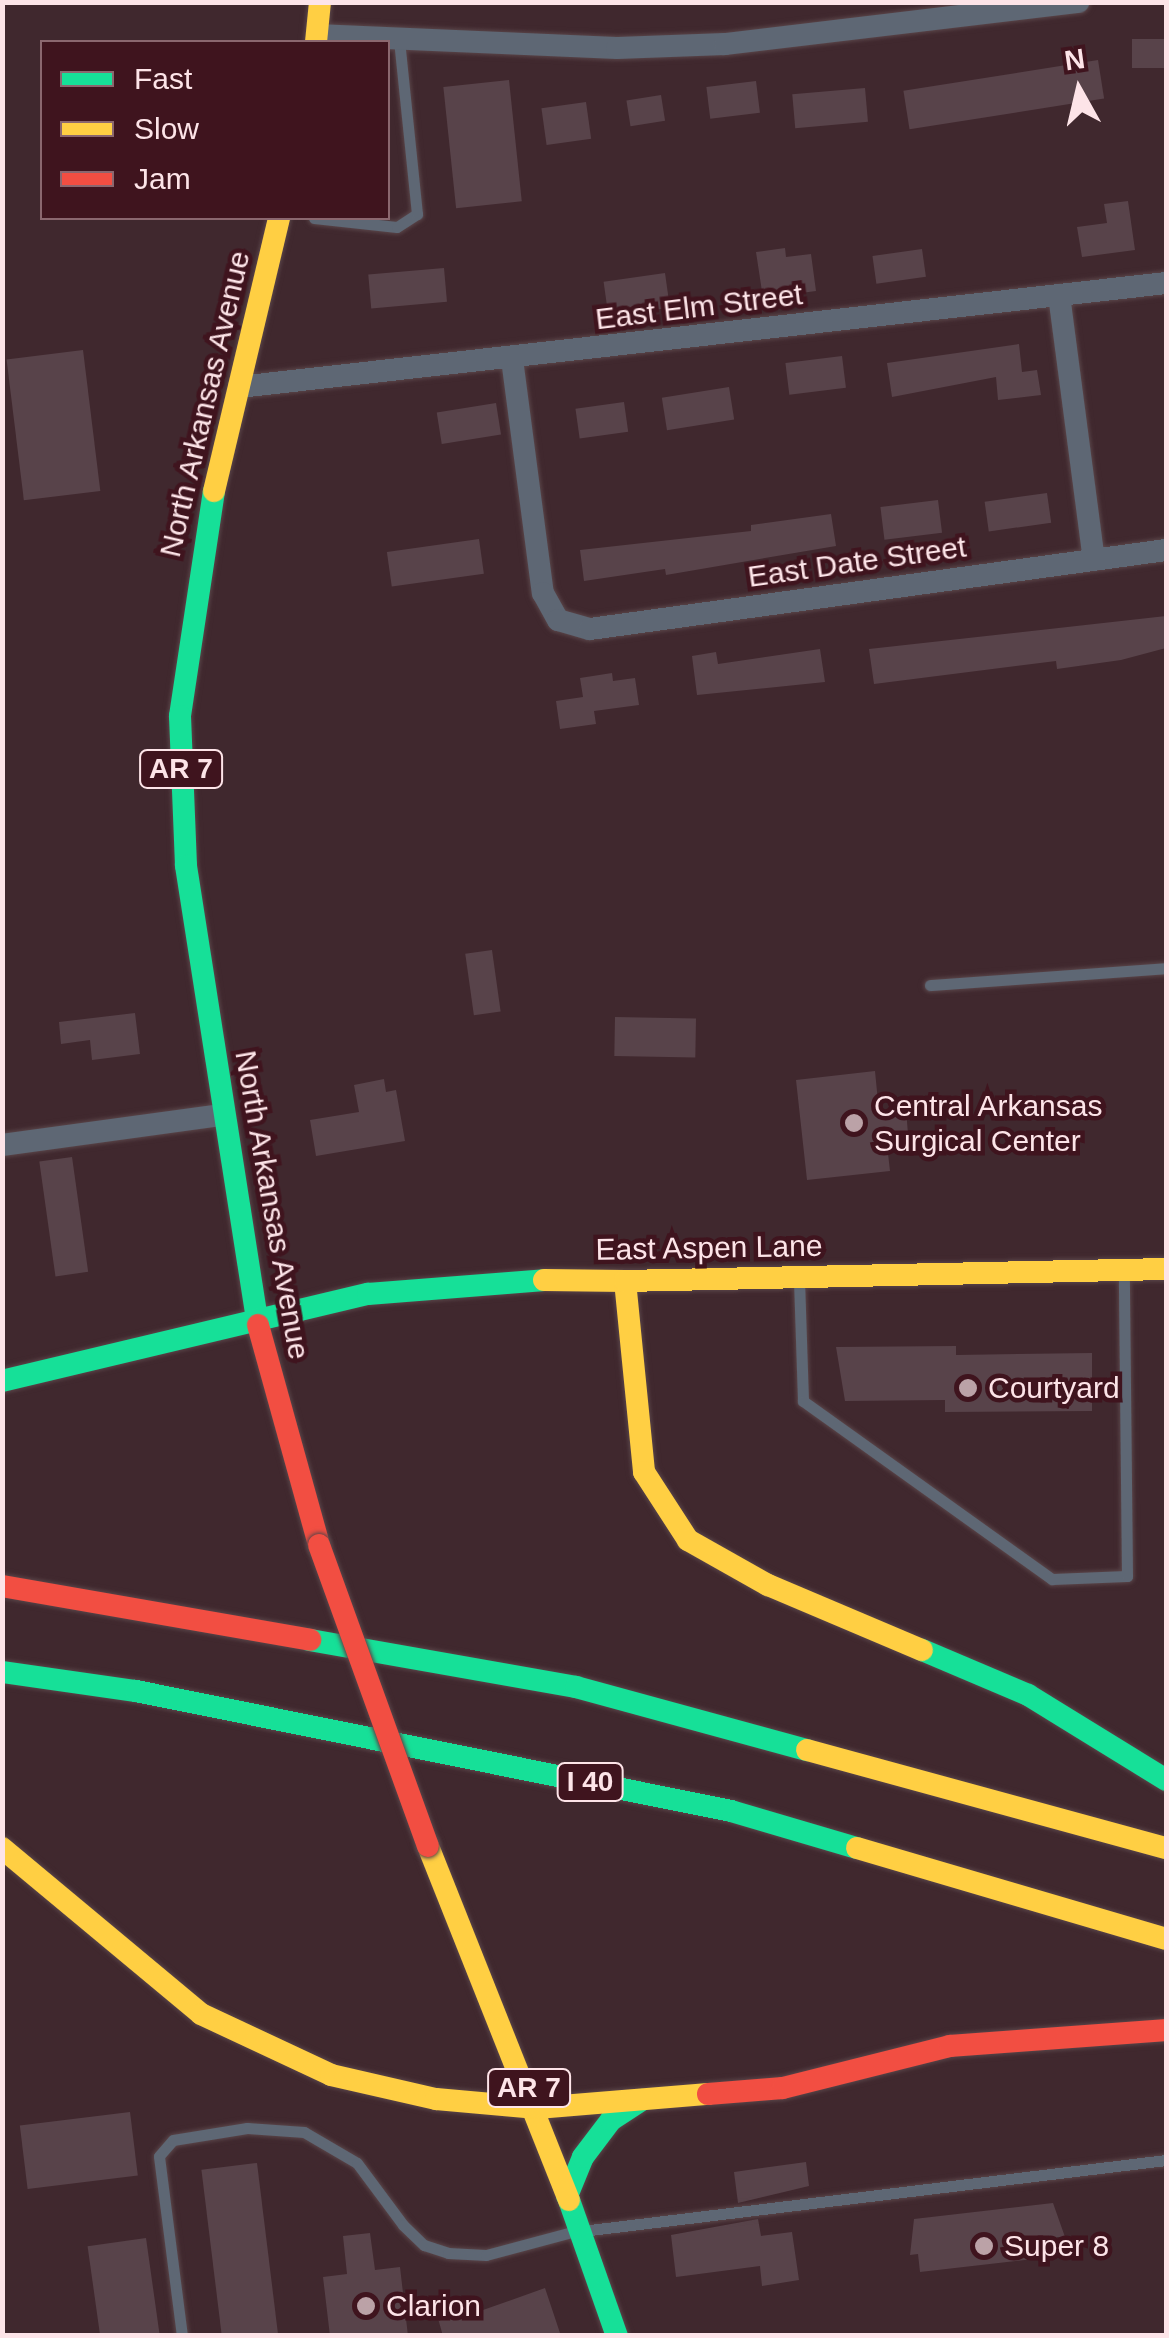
<!DOCTYPE html>
<style>
body{margin:0}
#map{position:relative;width:1169px;height:2338px;overflow:hidden;background:#40282e;font-family:Helvetica,sans-serif}
div>[style]{position:absolute}
.building>*{inset:0;background:#58434a;transform-origin:0 0}
.roads{filter:drop-shadow(0 0 2px #594549) drop-shadow(0 0 2px #594549)}
.lane>*{height:11px;margin:-5.5px;padding:0 5.5px;transform-origin:5.5px;border-radius:5.5px;background:#5e6774}
.street>*{height:22px;margin:-11px;padding:0 11px;transform-origin:11px;border-radius:11px;background:#5e6774}
.fast>*{height:22px;margin:-11px;padding:0 11px;transform-origin:11px;border-radius:11px;background:#16e098}
.slow>*{height:22px;margin:-11px;padding:0 11px;transform-origin:11px;border-radius:11px;background:#ffcf43}
.jam>*{height:22px;margin:-11px;padding:0 11px;transform-origin:11px;border-radius:11px;background:#f24e42}
.bridges{filter:drop-shadow(0 0 2px #594549) drop-shadow(0 0 2px #594549)}
.jam-bridge>*{height:22px;margin:-11px;padding:0 11px;transform-origin:11px;border-radius:11px;background:#f24e42}
.dots>*{width:28px;height:28px;translate:-50% -50%;box-sizing:border-box;border:5px solid #3f141e;border-radius:50%}
span{translate:-50% -50%;white-space:nowrap;text-align:center;line-height:1.15;-webkit-text-stroke:9px #3f141e;paint-order:stroke}
.shield-label span{padding:2px 8px;background:#3f141e;border:2px solid;border-radius:8px;-webkit-text-stroke-width:0}
.shield-label{font-size:28px;color:#fde4e8;font-weight:700}
.street-label{font-size:30px;color:#fde4e8}
.poi-label{font-size:30px;color:#fde4e8}
.left{translate:0 -50%;text-align:left}
.frame{position:absolute;inset:0;border:5px solid #fde4e8;pointer-events:none}
.legend{position:absolute;left:40px;top:40px;width:350px;height:180px;box-sizing:border-box;background:#3f141e;border:2px solid #8b676f;margin:0;padding:12px 18px;list-style:none;font-size:30px;color:#fde4e8}
.legend li{display:flex;align-items:center;gap:20px;height:50px}
.legend b{width:50px;border:2px solid #8b676f}
.north{position:absolute;left:1029px;top:40px;width:100px;height:100px;-webkit-text-stroke:8px #3f141e;paint-order:stroke;rotate:352deg;font-size:28px;font-weight:700;line-height:40px;text-align:center;color:#fde4e8}
.north::after{content:'';display:block;margin:auto;width:35px;height:45px;background:#fde4e8;clip-path:polygon(50% 0,100% 100%,50% 72%,0 100%)}
</style>
<div id="map">
<div class="building">
<div style="left:1166px;top:39px;width:29px;height:34px;rotate:90deg"></div>
<div style="left:1098px;top:60px;width:39px;height:197px;rotate:81deg"></div>
<div style="left:509px;top:80px;width:122px;height:66px;rotate:84deg"></div>
<div style="left:756px;top:81px;width:32px;height:50px;rotate:83deg"></div>
<div style="left:865px;top:88px;width:34px;height:73px;rotate:85deg"></div>
<div style="left:661px;top:95px;width:26px;height:35px;rotate:81deg"></div>
<div style="left:586px;top:102px;width:37px;height:45px;rotate:82deg"></div>
<div style="clip-path:polygon(1128px 201px,1135px 250px,1082px 257px,1077px 227px,1107px 223px,1104px 204px)"></div>
<div style="clip-path:polygon(785px 248px,786px 257px,811px 254px,816px 291px,763px 298px,756px 252px)"></div>
<div style="left:922px;top:249px;width:28px;height:50px;rotate:82deg"></div>
<div style="left:444px;top:268px;width:34px;height:76px;rotate:85deg"></div>
<div style="left:665px;top:273px;width:35px;height:62px;rotate:82deg"></div>
<div style="clip-path:polygon(1019px 344px,1022px 372px,1037px 370px,1041px 395px,998px 400px,996px 377px,892px 397px,887px 363px)"></div>
<div style="left:83px;top:350px;width:142px;height:77px;rotate:83deg"></div>
<div style="left:842px;top:356px;width:32px;height:57px;rotate:83deg"></div>
<div style="left:729px;top:387px;width:33px;height:68px;rotate:81deg"></div>
<div style="left:624px;top:402px;width:30px;height:49px;rotate:82deg"></div>
<div style="left:496px;top:403px;width:32px;height:60px;rotate:81deg"></div>
<div style="left:1047px;top:493px;width:30px;height:63px;rotate:82deg"></div>
<div style="left:938px;top:500px;width:33px;height:58px;rotate:83deg"></div>
<div style="clip-path:polygon(831px 514px,836px 546px,666px 575px,665px 569px,584px 581px,580px 550px,751px 531px,751px 525px)"></div>
<div style="left:479px;top:539px;width:35px;height:93px;rotate:82deg"></div>
<div style="clip-path:polygon(1166px 616px,1166px 648px,1121px 660px,1057px 669px,1056px 661px,874px 684px,869px 649px)"></div>
<div style="clip-path:polygon(820px 649px,825px 682px,697px 695px,692px 656px,716px 652px,718px 664px)"></div>
<div style="clip-path:polygon(612px 673px,613px 681px,635px 678px,639px 705px,594px 711px,596px 724px,560px 729px,556px 701px,583px 697px,580px 678px)"></div>
<div style="left:492px;top:950px;width:62px;height:27px;rotate:82deg"></div>
<div style="clip-path:polygon(135px 1013px,140px 1054px,92px 1060px,90px 1040px,61px 1044px,59px 1022px)"></div>
<div style="left:615px;top:1017px;width:81px;height:39px;rotate:1deg"></div>
<div style="clip-path:polygon(875px 1071px,879px 1112px,906px 1109px,908px 1134px,886px 1136px,890px 1171px,807px 1180px,796px 1080px)"></div>
<div style="clip-path:polygon(384px 1079px,386px 1092px,396px 1090px,405px 1141px,316px 1156px,310px 1120px,359px 1112px,354px 1085px)"></div>
<div style="left:72px;top:1157px;width:116px;height:33px;rotate:82deg"></div>
<div style="clip-path:polygon(956px 1346px,956px 1355px,1092px 1353px,1092px 1411px,945px 1412px,945px 1400px,845px 1401px,836px 1347px)"></div>
<div style="left:130px;top:2112px;width:64px;height:111px;rotate:83deg"></div>
<div style="clip-path:polygon(806px 2162px,809px 2186px,738px 2203px,734px 2172px)"></div>
<div style="left:257px;top:2163px;width:174px;height:56px;rotate:83deg"></div>
<div style="clip-path:polygon(1053px 2203px,1065px 2237px,1057px 2237px,1059px 2256px,920px 2272px,918px 2254px,910px 2255px,914px 2219px)"></div>
<div style="clip-path:polygon(758px 2219px,761px 2236px,792px 2232px,799px 2280px,762px 2286px,760px 2266px,676px 2277px,671px 2235px)"></div>
<div style="clip-path:polygon(370px 2233px,375px 2270px,400px 2267px,408px 2336px,330px 2336px,323px 2277px,347px 2274px,343px 2236px)"></div>
<div style="left:146px;top:2238px;width:99px;height:59px;rotate:82deg"></div>
<div style="clip-path:polygon(545px 2288px,561px 2336px,443px 2336px,437px 2315px,480px 2301px,483px 2310px)"></div>
</div>
<div class="roads">
<div class="lane">
<div style="left:314px;top:218px;width:83px;rotate:6.2deg"></div>
<div style="left:397px;top:227px;width:24px;rotate:-33deg"></div>
<div style="left:417px;top:214px;width:176px;rotate:-95.9deg"></div>
<div style="left:930px;top:985px;width:237px;rotate:-4.1deg"></div>
<div style="left:799px;top:1280px;width:121px;rotate:88.1deg"></div>
<div style="left:803px;top:1401px;width:306px;rotate:35.6deg"></div>
<div style="left:1052px;top:1579px;width:75px;rotate:-2.3deg"></div>
<div style="left:1127px;top:1576px;width:303px;rotate:-90.6deg"></div>
<div style="left:590px;top:2230px;width:580px;rotate:-6.93deg"></div>
<div style="left:182px;top:2336px;width:181px;rotate:-97.3deg"></div>
<div style="left:159px;top:2156px;width:21px;rotate:-49deg"></div>
<div style="left:173px;top:2140px;width:75px;rotate:-9.2deg"></div>
<div style="left:247px;top:2128px;width:57px;rotate:4deg"></div>
<div style="left:304px;top:2132px;width:61px;rotate:30.3deg"></div>
<div style="left:357px;top:2163px;width:77px;rotate:53.4deg"></div>
<div style="left:403px;top:2225px;width:29px;rotate:44deg"></div>
<div style="left:424px;top:2245px;width:25px;rotate:18deg"></div>
<div style="left:448px;top:2253px;width:38px;rotate:3deg"></div>
<div style="left:486px;top:2255px;width:89px;rotate:-15deg"></div>
</div>
<div class="street">
<div style="left:317px;top:35px;width:300px;rotate:2.5deg"></div>
<div style="left:617px;top:48px;width:108px;rotate:-2.1deg"></div>
<div style="left:725px;top:44px;width:356px;rotate:-6.8deg"></div>
<div style="left:1059px;top:295px;width:267px;rotate:82.5deg"></div>
<div style="left:512px;top:359px;width:236px;rotate:82.5deg"></div>
<div style="left:543px;top:593px;width:31px;rotate:61deg"></div>
<div style="left:558px;top:620px;width:33px;rotate:16deg"></div>
<div style="left:590px;top:629px;width:581px;rotate:-7.81deg"></div>
<div style="left:239px;top:387px;width:933px;rotate:-6.4deg"></div>
<div style="left:2px;top:1145px;width:222px;rotate:-7.8deg"></div>
</div>
<div class="fast">
<div style="left:214px;top:491px;width:228px;rotate:98.6deg"></div>
<div style="left:180px;top:716px;width:150px;rotate:87.7deg"></div>
<div style="left:186px;top:866px;width:465px;rotate:81.1deg"></div>
<div style="left:2px;top:1381px;width:376px;rotate:-13.4deg"></div>
<div style="left:368px;top:1294px;width:177px;rotate:-4.5deg"></div>
<div style="left:310px;top:1640px;width:270px;rotate:10deg"></div>
<div style="left:576px;top:1687px;width:239px;rotate:15.3deg"></div>
<div style="left:922px;top:1650px;width:115px;rotate:23deg"></div>
<div style="left:1028px;top:1695px;width:162px;rotate:31.6deg"></div>
<div style="left:2px;top:1672px;width:135px;rotate:8.1deg"></div>
<div style="left:136px;top:1691px;width:607px;rotate:11.4deg"></div>
<div style="left:731px;top:1811px;width:131px;rotate:16.4deg"></div>
<div style="left:567px;top:2196px;width:42px;rotate:-67.7deg"></div>
<div style="left:583px;top:2157px;width:46px;rotate:-52.9deg"></div>
<div style="left:611px;top:2120px;width:37px;rotate:-33deg"></div>
<div style="left:569px;top:2200px;width:144px;rotate:70.6deg"></div>
</div>
<div class="slow">
<div style="left:316px;top:42px;width:40px;rotate:-84.3deg"></div>
<div style="left:214px;top:491px;width:281px;rotate:-76.6deg"></div>
<div style="left:544px;top:1280px;width:81px;rotate:0.7deg"></div>
<div style="left:625px;top:1281px;width:192px;rotate:84.3deg"></div>
<div style="left:644px;top:1472px;width:81px;rotate:57.1deg"></div>
<div style="left:688px;top:1540px;width:92px;rotate:29.4deg"></div>
<div style="left:768px;top:1585px;width:167px;rotate:22.9deg"></div>
<div style="left:625px;top:1281px;width:541px;rotate:-1.27deg"></div>
<div style="left:807px;top:1750px;width:372px;rotate:15.3deg"></div>
<div style="left:428px;top:1846px;width:381px;rotate:68.3deg"></div>
<div style="left:2px;top:1848px;width:259px;rotate:39.8deg"></div>
<div style="left:201px;top:2014px;width:144px;rotate:25.1deg"></div>
<div style="left:331px;top:2075px;width:108px;rotate:12.9deg"></div>
<div style="left:436px;top:2099px;width:101px;rotate:5.1deg"></div>
<div style="left:537px;top:2108px;width:172px;rotate:-4.7deg"></div>
<div style="left:857px;top:1848px;width:322px;rotate:16.4deg"></div>
</div>
<div class="jam">
<div style="left:258px;top:1325px;width:228px;rotate:74.5deg"></div>
<div style="left:2px;top:1586px;width:313px;rotate:9.9deg"></div>
<div style="left:708px;top:2094px;width:75px;rotate:-4.6deg"></div>
<div style="left:783px;top:2088px;width:172px;rotate:-14.1deg"></div>
<div style="left:950px;top:2046px;width:217px;rotate:-4.2deg"></div>
</div>
</div>
<div class="bridges">
<div class="jam-bridge">
<div style="left:319px;top:1545px;width:320px;rotate:70.1deg"></div>
</div>
</div>
<div class="dots">
<div style="left:854px;top:1123px;background:#bba2a7"></div>
<div style="left:968px;top:1388px;background:#bba2a7"></div>
<div style="left:984px;top:2246px;background:#bba2a7"></div>
<div style="left:366px;top:2306px;background:#bba2a7"></div>
</div>
<div class="shield-label">
<span style="left:181px;top:769px">AR 7</span>
<span style="left:590px;top:1782px">I 40</span>
<span style="left:529px;top:2088px">AR 7</span>
</div>
<div class="street-label">
<span style="left:699px;top:307px;rotate:-7deg">East Elm Street</span>
<span style="left:205px;top:404px;rotate:-77deg">North Arkansas Avenue</span>
<span style="left:857px;top:562px;rotate:-8deg">East Date Street</span>
<span style="left:272px;top:1205px;rotate:80deg">North Arkansas Avenue</span>
<span style="left:709px;top:1248px;rotate:-1deg">East Aspen Lane</span>
</div>
<div class="poi-label">
<span class="left" style="left:874px;top:1123px">Central Arkansas<br>Surgical Center</span>
<span class="left" style="left:988px;top:1388px">Courtyard</span>
<span class="left" style="left:1004px;top:2246px">Super 8</span>
<span class="left" style="left:386px;top:2306px">Clarion</span>
</div>
<div class="frame"></div>
<ul class="legend">
<li><b style="height:12px;background:#16e098"></b>Fast</li>
<li><b style="height:12px;background:#ffcf43"></b>Slow</li>
<li><b style="height:12px;background:#f24e42"></b>Jam</li>
</ul>
<div class="north">N</div>
</div>
